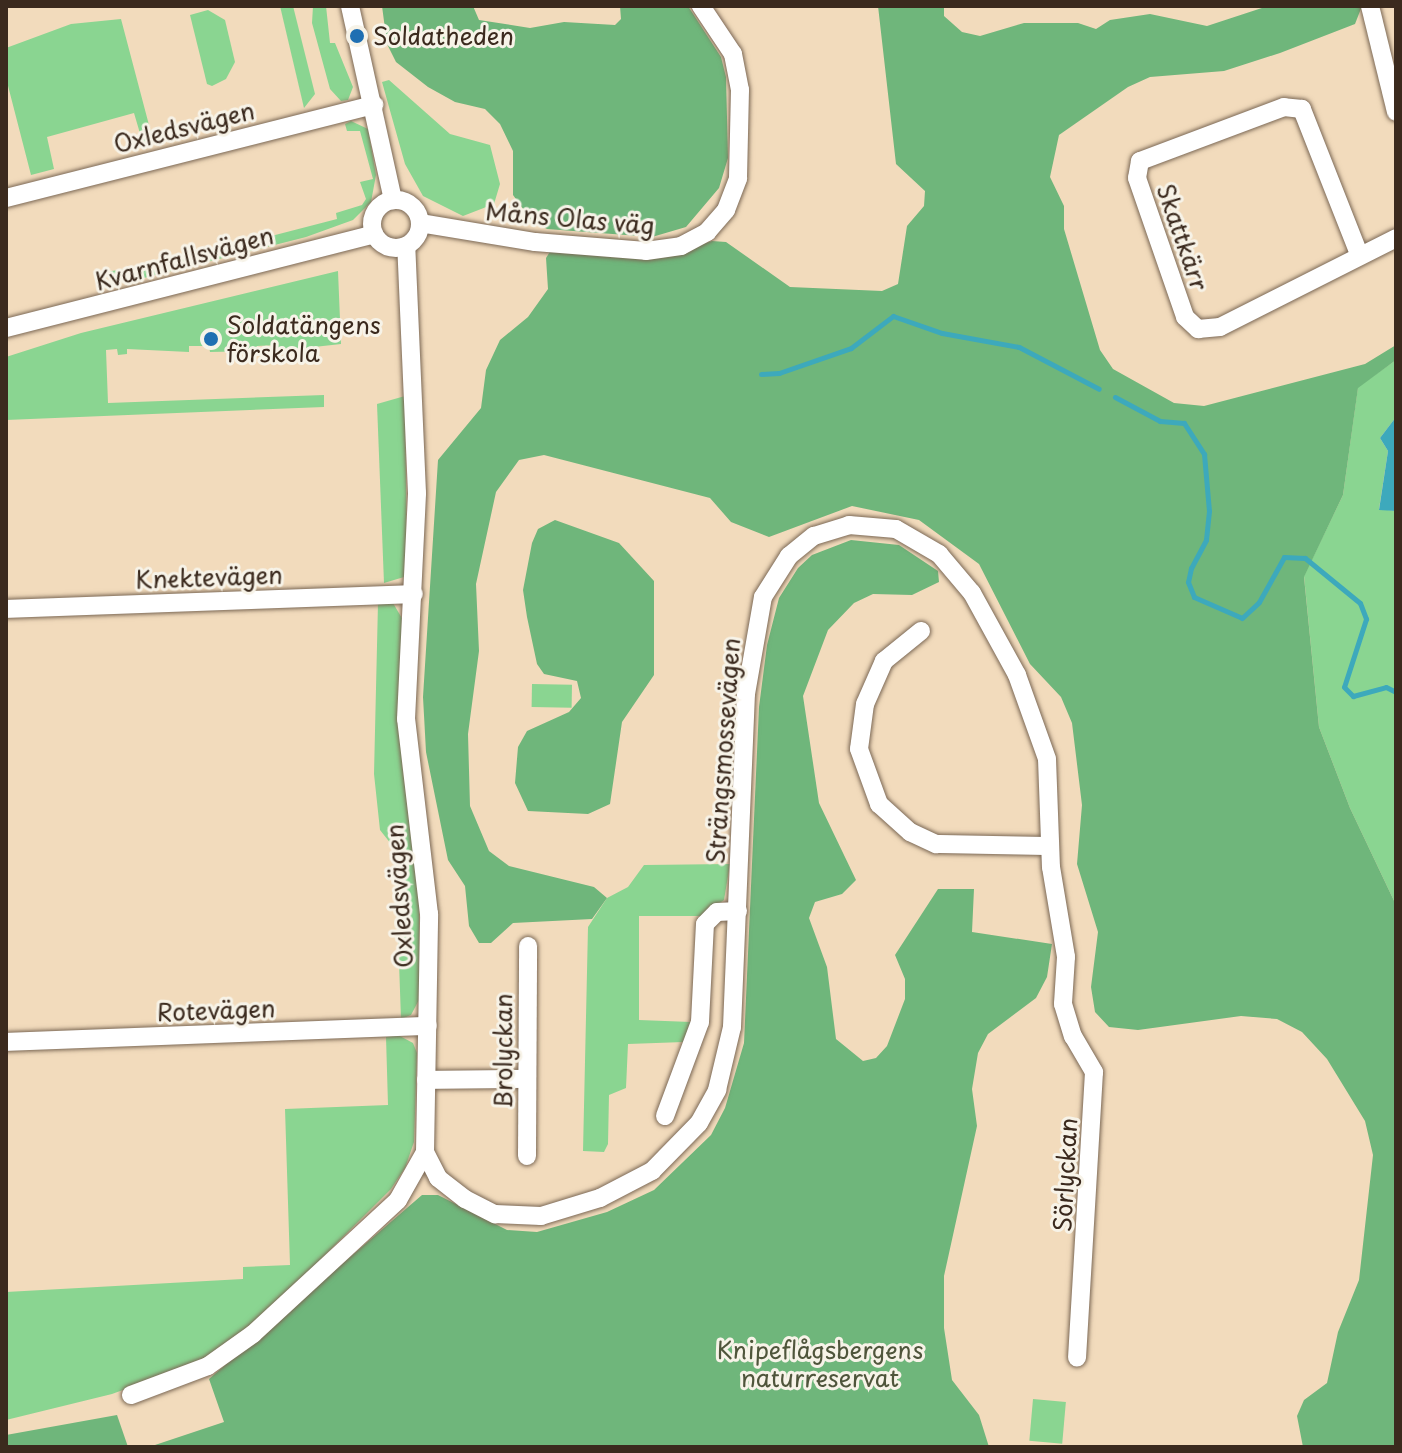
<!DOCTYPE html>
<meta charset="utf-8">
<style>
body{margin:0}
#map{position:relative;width:1402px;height:1453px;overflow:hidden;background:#f2dbbc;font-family:"Playpen Sans",sans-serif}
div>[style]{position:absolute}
.green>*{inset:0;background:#8ad591;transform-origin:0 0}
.forest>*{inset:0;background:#6fb67b}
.water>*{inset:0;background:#3da9bc}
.stream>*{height:5px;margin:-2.5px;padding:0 2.5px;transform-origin:2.5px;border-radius:2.5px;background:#3da9bc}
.roads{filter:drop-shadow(0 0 2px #7b6855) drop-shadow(0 0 2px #7b6855)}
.minor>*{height:18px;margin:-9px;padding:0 9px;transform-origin:9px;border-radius:9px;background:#fff}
.minor>.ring{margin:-9px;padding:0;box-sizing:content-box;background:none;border:18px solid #fff;border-radius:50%}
.dots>*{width:22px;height:22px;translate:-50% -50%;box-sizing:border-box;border:4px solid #f7f3e8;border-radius:50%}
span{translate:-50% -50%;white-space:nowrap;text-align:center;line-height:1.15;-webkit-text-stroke:6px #f7f3e8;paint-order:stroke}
.poi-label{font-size:24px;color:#3b2a1e}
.left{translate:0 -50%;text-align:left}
.street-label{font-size:24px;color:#3b2a1e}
.park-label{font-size:24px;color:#4f553b}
.frame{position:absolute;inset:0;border:8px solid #3b2a1e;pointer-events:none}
</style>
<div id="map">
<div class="green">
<div style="clip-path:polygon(280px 6px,293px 6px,315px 94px,304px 108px)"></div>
<div style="clip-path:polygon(313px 6px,326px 6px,330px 43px,335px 43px,353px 87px,348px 100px,341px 101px,330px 89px,312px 23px)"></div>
<div style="clip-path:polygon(208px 10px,225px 20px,235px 62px,226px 79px,212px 86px,207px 84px,190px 15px)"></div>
<div style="clip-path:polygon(121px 19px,154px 144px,144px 147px,134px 113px,47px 137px,54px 169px,31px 175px,6px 78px,6px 48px,71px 24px)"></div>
<div style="clip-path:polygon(389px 80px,450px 134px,490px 145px,500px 184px,494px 204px,463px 216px,423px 196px,405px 164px,382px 82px)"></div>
<div style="clip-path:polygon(351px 121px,368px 129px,376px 175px,371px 202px,353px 220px,306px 237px,128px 282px,104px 272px,164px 264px,337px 219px,336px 213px,362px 205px,366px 199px,360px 182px,373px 179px,360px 131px,347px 131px,345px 124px)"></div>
<div style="clip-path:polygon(338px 271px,341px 344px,278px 351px,278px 345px,257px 346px,257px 351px,210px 352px,209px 346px,189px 346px,189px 352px,127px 349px,127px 354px,118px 355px,117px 349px,106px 350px,108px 403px,324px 395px,324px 407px,6px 420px,6px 357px,81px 333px)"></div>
<div style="clip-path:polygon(1396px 360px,1396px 417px,1380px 438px,1388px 451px,1379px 509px,1396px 511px,1396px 905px,1350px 808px,1319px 727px,1304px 576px,1343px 495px,1358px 387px)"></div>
<div style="clip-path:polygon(405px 396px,407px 569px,404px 577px,384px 583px,377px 404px)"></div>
<div style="clip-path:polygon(378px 603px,393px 603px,403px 620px,402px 762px,419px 899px,420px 998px,411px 1015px,401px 1019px,395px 849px,380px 830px,374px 774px)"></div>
<div style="left:532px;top:684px;width:40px;height:23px;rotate:1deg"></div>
<div style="clip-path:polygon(730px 864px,724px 900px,701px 916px,639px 916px,639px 1020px,691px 1022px,684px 1042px,628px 1044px,626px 1088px,609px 1095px,608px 1144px,604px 1152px,583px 1151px,588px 927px,607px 898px,628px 887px,644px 865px)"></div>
<div style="clip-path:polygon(398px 1035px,413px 1043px,417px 1053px,414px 1142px,405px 1168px,391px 1189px,290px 1290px,220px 1351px,188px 1366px,112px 1394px,6px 1420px,6px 1292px,243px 1279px,243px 1267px,290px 1265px,285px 1109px,388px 1105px,386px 1037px)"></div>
<div style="left:1033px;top:1399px;width:33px;height:42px;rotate:5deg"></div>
</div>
<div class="forest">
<div style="clip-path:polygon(382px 6px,473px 6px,479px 20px,530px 28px,564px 22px,615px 25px,621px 19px,620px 6px,688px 6px,721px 57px,726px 77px,728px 158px,719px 188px,686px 227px,652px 237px,547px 229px,532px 221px,513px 195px,513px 151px,500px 124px,485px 109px,455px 102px,428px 87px,396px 62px,387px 44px)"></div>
<div style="clip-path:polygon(878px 6px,944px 6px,944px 16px,962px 32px,980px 36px,1024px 23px,1078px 23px,1096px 29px,1110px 20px,1150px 14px,1207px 26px,1268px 6px,1362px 6px,1355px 24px,1280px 53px,1224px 71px,1150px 77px,1128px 87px,1059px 135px,1050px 177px,1064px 206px,1064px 229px,1100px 350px,1113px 369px,1174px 403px,1204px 406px,1365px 364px,1396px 345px,1396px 360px,1358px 388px,1343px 495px,1304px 577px,1319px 727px,1350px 808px,1396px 905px,1396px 1447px,1303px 1447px,1297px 1416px,1304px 1400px,1327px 1383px,1338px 1332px,1359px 1280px,1373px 1155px,1365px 1121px,1327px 1059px,1302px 1032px,1277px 1019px,1241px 1016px,1138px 1030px,1109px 1027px,1095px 1012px,1091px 987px,1098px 932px,1077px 864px,1082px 805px,1072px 723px,1061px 697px,1030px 664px,979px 564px,919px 520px,852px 506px,769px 537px,731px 522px,710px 498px,544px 455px,519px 460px,496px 492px,476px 584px,479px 651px,468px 734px,470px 806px,489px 851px,509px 866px,594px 887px,607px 898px,592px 919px,513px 923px,491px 943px,479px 943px,469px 926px,465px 886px,448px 860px,426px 752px,423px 697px,438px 460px,481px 408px,486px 370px,500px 340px,528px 317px,548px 289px,546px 258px,551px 250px,661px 258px,712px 241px,726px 242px,790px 287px,882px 291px,898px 284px,907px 226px,924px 206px,925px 191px,896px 164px)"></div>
<div style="clip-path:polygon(555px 520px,619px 543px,654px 581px,654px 675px,622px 722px,610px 804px,588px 814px,528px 811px,515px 783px,518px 747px,527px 731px,569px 712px,581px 698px,577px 681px,544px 674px,537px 664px,527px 617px,523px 590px,532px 543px,538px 529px)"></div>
<div style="clip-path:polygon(851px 540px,899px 545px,938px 571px,939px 582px,912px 595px,873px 594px,854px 603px,828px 630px,803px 696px,819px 803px,856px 880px,842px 894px,815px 902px,809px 918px,827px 967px,836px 1039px,863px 1061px,876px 1058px,887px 1046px,905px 999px,905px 979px,895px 955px,938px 889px,974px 889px,972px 932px,1052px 944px,1047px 977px,1036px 998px,988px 1034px,978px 1053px,972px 1089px,977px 1126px,944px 1276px,944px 1328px,952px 1380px,979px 1415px,989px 1447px,149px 1447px,224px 1422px,209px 1379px,422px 1195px,438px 1195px,507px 1230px,537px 1232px,607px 1212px,654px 1190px,711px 1135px,725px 1108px,744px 1043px,759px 707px,767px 645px,779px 598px,798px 568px,812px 555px)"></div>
<div style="clip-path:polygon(117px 1415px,128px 1447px,6px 1447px,6px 1435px)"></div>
</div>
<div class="water">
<div style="clip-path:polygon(1396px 417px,1396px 511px,1379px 510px,1388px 451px,1380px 438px)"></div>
</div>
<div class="stream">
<div style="left:761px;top:374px;width:18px;rotate:-3deg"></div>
<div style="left:779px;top:373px;width:76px;rotate:-19.1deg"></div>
<div style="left:851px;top:348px;width:53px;rotate:-37.3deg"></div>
<div style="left:893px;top:316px;width:52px;rotate:19.1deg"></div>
<div style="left:942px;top:333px;width:78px;rotate:10.3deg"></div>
<div style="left:1019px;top:347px;width:90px;rotate:27.7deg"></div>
<div style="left:1115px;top:397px;width:51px;rotate:28.1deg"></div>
<div style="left:1160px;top:421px;width:24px;rotate:5deg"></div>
<div style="left:1184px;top:423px;width:37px;rotate:57deg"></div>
<div style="left:1204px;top:454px;width:57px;rotate:85deg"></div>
<div style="left:1209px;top:511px;width:29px;rotate:96deg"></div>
<div style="left:1206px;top:540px;width:32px;rotate:118deg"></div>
<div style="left:1191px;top:568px;width:14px;rotate:102deg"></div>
<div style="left:1188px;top:582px;width:16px;rotate:68deg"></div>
<div style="left:1194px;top:597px;width:52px;rotate:23.6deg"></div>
<div style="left:1242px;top:618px;width:23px;rotate:-43deg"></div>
<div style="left:1259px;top:602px;width:51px;rotate:-60.9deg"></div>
<div style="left:1284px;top:557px;width:21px;rotate:3deg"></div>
<div style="left:1305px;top:558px;width:71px;rotate:39.3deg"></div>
<div style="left:1360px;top:603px;width:17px;rotate:69deg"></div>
<div style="left:1366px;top:619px;width:71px;rotate:107.9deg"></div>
<div style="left:1344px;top:687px;width:13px;rotate:45deg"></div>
<div style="left:1353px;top:696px;width:34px;rotate:-15deg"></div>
<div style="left:1386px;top:687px;width:11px;rotate:27deg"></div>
</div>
<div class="roads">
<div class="minor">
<div style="left:350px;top:6px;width:199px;rotate:77.5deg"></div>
<div style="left:1370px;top:6px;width:109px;rotate:76.2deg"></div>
<div style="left:6px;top:198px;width:380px;rotate:-14.2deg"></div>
<div class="ring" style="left:372px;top:200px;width:30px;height:30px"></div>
<div style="left:420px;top:223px;width:117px;rotate:9.4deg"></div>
<div style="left:535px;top:242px;width:111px;rotate:4.6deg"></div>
<div style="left:646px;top:251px;width:35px;rotate:-8deg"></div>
<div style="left:681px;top:246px;width:30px;rotate:-28deg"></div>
<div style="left:707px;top:232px;width:29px;rotate:-49deg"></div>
<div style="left:726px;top:210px;width:34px;rotate:-69deg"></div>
<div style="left:738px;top:178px;width:88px;rotate:-88.7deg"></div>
<div style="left:740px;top:90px;width:37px;rotate:-101deg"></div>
<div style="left:733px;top:54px;width:58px;rotate:-123.7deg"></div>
<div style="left:1359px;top:254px;width:156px;rotate:-111.5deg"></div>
<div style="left:1302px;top:109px;width:18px;rotate:-174deg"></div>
<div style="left:1284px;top:107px;width:154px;rotate:159.4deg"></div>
<div style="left:1140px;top:161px;width:17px;rotate:100deg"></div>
<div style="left:1137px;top:178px;width:147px;rotate:70.9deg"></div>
<div style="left:1185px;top:317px;width:18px;rotate:43deg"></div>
<div style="left:1198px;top:329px;width:22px;rotate:-5deg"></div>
<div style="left:1220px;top:327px;width:197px;rotate:-26.8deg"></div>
<div style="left:6px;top:328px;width:380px;rotate:-14.3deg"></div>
<div style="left:6px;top:609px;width:408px;rotate:-2.1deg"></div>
<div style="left:921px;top:631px;width:48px;rotate:141deg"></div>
<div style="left:884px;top:661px;width:47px;rotate:113.8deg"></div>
<div style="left:865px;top:704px;width:45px;rotate:97.6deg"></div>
<div style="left:859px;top:749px;width:59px;rotate:70deg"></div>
<div style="left:879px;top:804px;width:42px;rotate:42.1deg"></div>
<div style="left:910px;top:832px;width:29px;rotate:25deg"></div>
<div style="left:936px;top:844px;width:114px;rotate:1deg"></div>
<div style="left:6px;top:1042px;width:422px;rotate:-2.2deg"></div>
<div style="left:426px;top:1080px;width:101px;rotate:-0.6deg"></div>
<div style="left:665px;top:1116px;width:100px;rotate:-69.6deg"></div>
<div style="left:700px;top:1022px;width:98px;rotate:-87.1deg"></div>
<div style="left:705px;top:924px;width:17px;rotate:-45deg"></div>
<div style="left:717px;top:912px;width:21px;rotate:-3deg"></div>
<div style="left:425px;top:1152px;width:29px;rotate:63deg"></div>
<div style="left:438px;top:1178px;width:34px;rotate:38deg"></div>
<div style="left:465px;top:1199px;width:34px;rotate:27deg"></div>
<div style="left:495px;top:1214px;width:46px;rotate:2.5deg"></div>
<div style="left:541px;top:1216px;width:62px;rotate:-17deg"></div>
<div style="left:600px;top:1198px;width:59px;rotate:-27.4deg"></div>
<div style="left:652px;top:1171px;width:67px;rotate:-45.6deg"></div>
<div style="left:699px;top:1123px;width:38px;rotate:-61deg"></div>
<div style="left:717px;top:1090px;width:65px;rotate:-76.6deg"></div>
<div style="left:732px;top:1027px;width:333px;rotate:-87.6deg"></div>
<div style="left:746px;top:694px;width:98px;rotate:-80.1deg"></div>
<div style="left:763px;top:597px;width:49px;rotate:-57.6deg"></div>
<div style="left:789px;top:556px;width:32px;rotate:-39deg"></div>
<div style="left:814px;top:536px;width:37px;rotate:-17deg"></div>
<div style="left:849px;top:525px;width:47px;rotate:4.9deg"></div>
<div style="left:896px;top:529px;width:50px;rotate:30.2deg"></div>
<div style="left:939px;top:554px;width:51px;rotate:49.8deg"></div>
<div style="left:972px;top:593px;width:94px;rotate:61.2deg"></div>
<div style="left:1017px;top:675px;width:89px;rotate:70.3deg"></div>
<div style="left:1047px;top:759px;width:108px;rotate:87.9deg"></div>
<div style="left:1051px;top:867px;width:91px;rotate:80.5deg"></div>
<div style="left:1066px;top:957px;width:47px;rotate:93.7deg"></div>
<div style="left:1063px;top:1004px;width:34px;rotate:73deg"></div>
<div style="left:1073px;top:1036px;width:42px;rotate:59.7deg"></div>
<div style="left:1094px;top:1072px;width:286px;rotate:93.4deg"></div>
<div style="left:527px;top:1156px;width:210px;rotate:-89.7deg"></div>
<div style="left:131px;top:1395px;width:82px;rotate:-20.6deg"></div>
<div style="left:208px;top:1366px;width:55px;rotate:-35.4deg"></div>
<div style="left:253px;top:1334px;width:197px;rotate:-42.7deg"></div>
<div style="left:398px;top:1200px;width:55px;rotate:-60.6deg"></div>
<div style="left:425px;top:1152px;width:238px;rotate:-89deg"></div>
<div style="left:429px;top:914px;width:196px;rotate:-96.7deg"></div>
<div style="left:406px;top:719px;width:226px;rotate:-87.2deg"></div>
<div style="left:417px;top:493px;width:247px;rotate:-92.5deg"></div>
</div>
</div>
<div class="dots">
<div style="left:357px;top:36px;background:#1f6fb2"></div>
<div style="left:211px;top:339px;background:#1f6fb2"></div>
</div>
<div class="poi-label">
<span class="left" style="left:373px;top:36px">Soldatheden</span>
<span class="left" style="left:227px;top:339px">Soldatängens<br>förskola</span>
</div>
<div class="street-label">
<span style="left:184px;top:127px;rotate:-14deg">Oxledsvägen</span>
<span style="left:570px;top:218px;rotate:5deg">Måns Olas väg</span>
<span style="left:1183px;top:237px;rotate:71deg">Skattkärr</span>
<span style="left:184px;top:258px;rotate:-15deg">Kvarnfallsvägen</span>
<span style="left:209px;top:577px;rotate:-2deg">Knektevägen</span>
<span style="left:723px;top:751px;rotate:-86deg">Strängsmossevägen</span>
<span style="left:399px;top:896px;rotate:-94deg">Oxledsvägen</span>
<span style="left:216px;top:1010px;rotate:-2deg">Rotevägen</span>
<span style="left:503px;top:1051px;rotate:-90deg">Brolyckan</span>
<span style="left:1065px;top:1175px;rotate:-87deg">Sörlyckan</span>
</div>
<div class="park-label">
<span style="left:820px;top:1364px">Knipeflågsbergens<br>naturreservat</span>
</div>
<div class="frame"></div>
</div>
